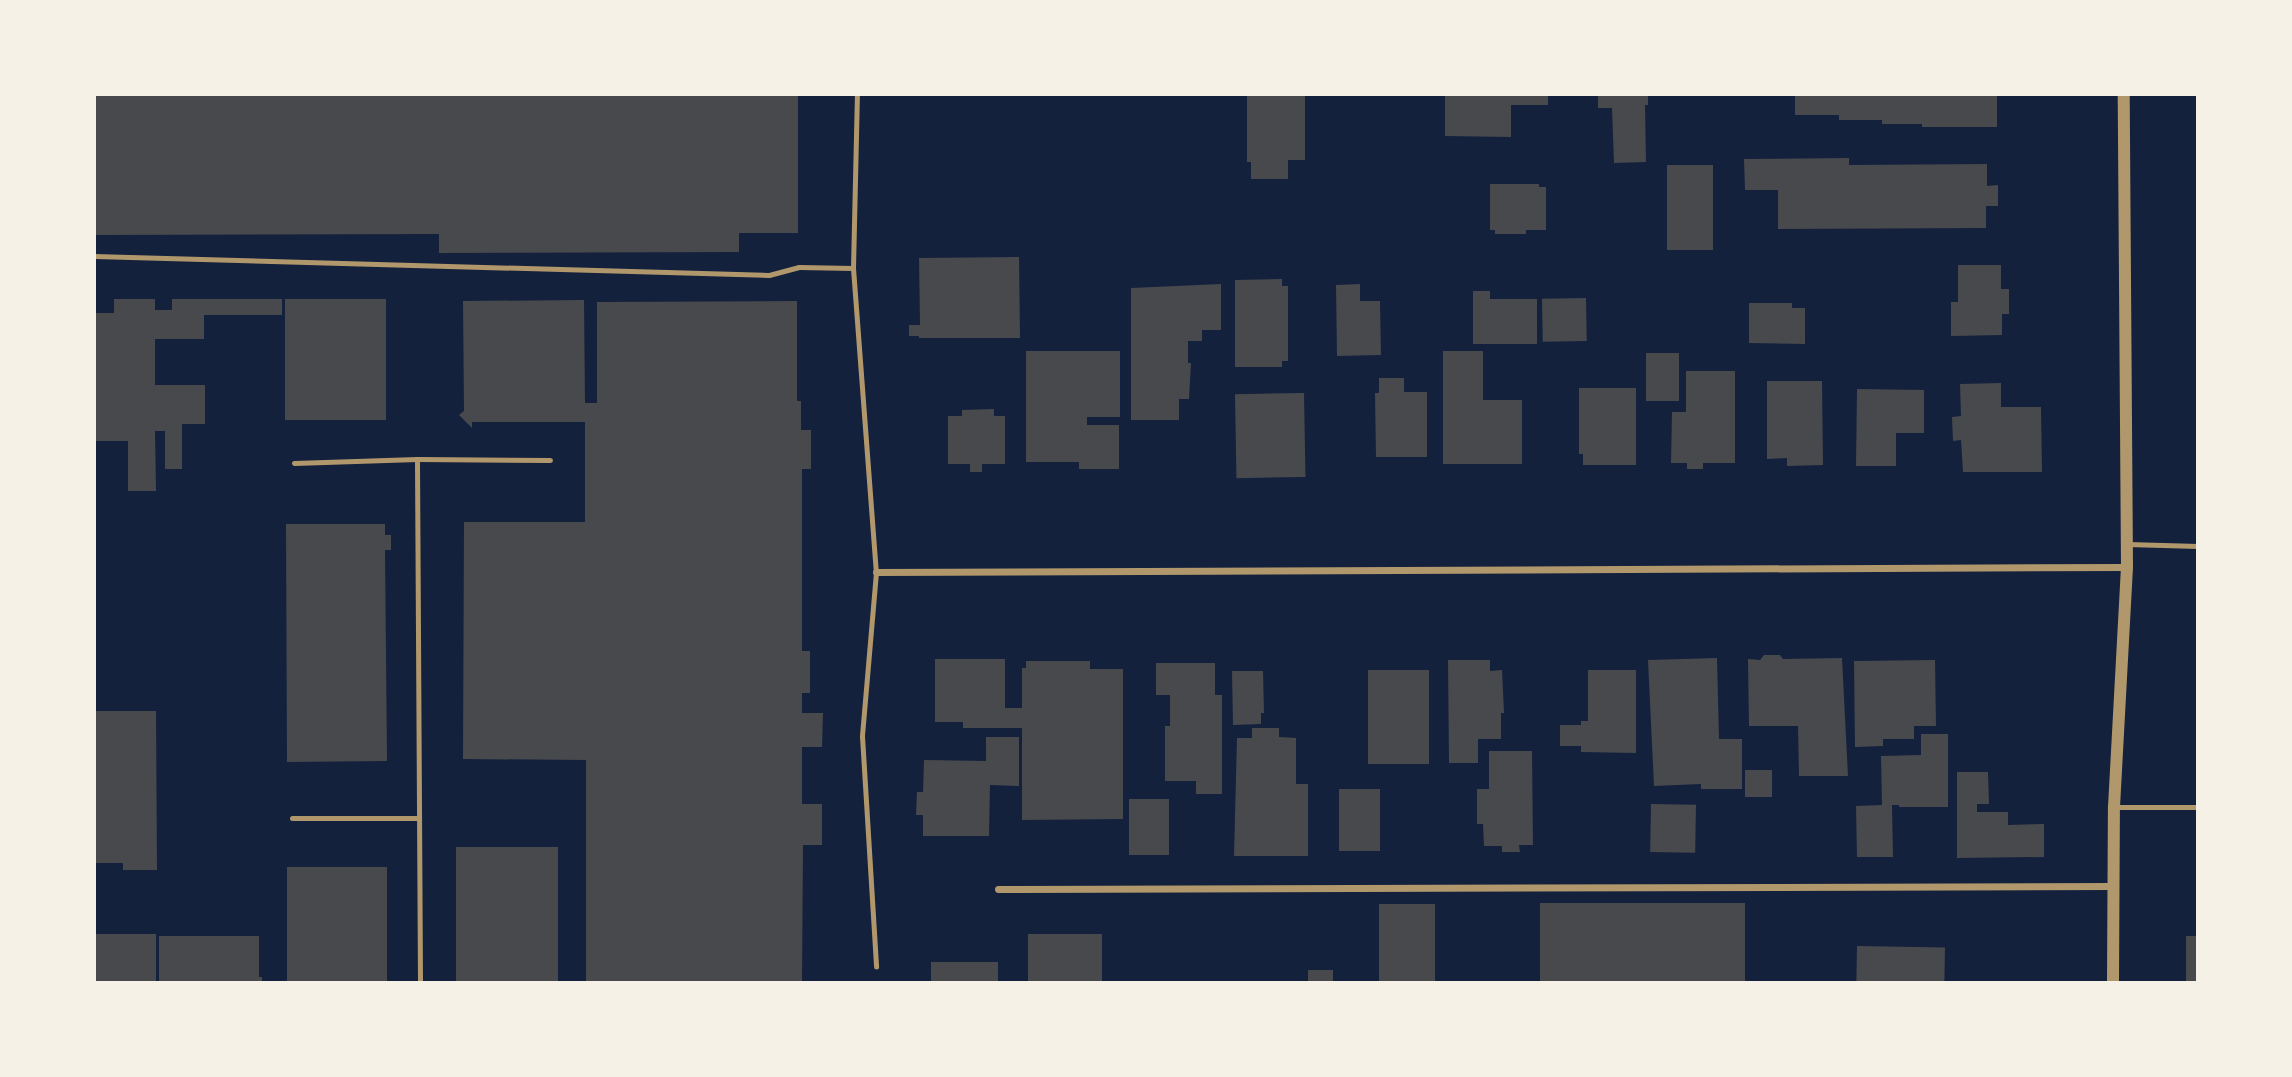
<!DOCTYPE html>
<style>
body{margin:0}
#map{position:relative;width:2292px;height:1077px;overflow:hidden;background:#14213d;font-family:Karla,sans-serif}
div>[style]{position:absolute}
.building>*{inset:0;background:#48494c;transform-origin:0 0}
.service>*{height:5px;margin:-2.5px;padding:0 2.5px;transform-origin:2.5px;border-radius:2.5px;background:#b1986c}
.minor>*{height:7px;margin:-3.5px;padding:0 3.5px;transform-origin:3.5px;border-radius:3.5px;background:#b1986c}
.tertiary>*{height:12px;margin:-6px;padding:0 6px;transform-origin:6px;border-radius:6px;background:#b1986c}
span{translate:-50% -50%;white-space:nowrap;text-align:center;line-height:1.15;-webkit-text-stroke:7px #f6f1e7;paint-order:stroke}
.frame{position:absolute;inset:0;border:96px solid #f6f1e7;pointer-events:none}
</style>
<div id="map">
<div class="building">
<div style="clip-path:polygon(94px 94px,798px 94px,798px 233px,739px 233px,739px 252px,439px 253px,439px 234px,94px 235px)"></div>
<div style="clip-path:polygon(1247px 94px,1305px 94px,1305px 160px,1288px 160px,1288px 179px,1251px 179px,1251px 162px,1247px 162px)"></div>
<div style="clip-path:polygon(1445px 94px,1548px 94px,1548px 105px,1511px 105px,1511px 137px,1445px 136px)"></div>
<div style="clip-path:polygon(1598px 94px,1648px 94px,1648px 105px,1645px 105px,1646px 162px,1614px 163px,1612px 108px,1598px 108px)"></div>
<div style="clip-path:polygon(1795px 94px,1997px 94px,1997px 127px,1922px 127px,1922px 124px,1882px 124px,1882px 120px,1839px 120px,1839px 115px,1795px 115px)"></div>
<div style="clip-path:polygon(1849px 158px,1849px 165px,1987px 164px,1987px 186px,1998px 185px,1998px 206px,1986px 206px,1986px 228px,1778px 229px,1778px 190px,1745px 190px,1744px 159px)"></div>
<div style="left:1667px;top:165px;width:46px;height:85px"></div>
<div style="clip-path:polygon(1490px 184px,1539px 184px,1539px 187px,1546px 187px,1546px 230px,1526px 230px,1526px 234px,1495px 234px,1495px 230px,1490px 230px)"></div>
<div style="clip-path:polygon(1019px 257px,1020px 338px,919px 338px,919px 336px,909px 336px,909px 325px,920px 325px,919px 258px)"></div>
<div style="clip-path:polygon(1958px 265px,2001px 265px,2001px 289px,2009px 289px,2009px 314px,2002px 314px,2002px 335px,1951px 336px,1951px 302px,1958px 302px)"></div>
<div style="clip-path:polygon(1282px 279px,1282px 286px,1288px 286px,1288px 361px,1282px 361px,1282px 367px,1235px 367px,1235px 280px)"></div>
<div style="clip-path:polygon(1221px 284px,1221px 330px,1202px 330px,1202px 341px,1188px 341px,1188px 363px,1191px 363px,1189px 399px,1179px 399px,1179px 420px,1131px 420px,1131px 288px)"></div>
<div style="clip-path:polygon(1360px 284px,1360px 301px,1380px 301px,1381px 355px,1337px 356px,1336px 285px)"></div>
<div style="clip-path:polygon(1473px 291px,1490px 291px,1490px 299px,1537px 299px,1537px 344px,1473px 344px)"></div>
<div style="left:1586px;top:298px;width:43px;height:44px;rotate:89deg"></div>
<div style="clip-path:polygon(114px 299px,155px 299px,155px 310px,172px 310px,172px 299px,282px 299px,282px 315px,204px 315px,204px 339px,155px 339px,155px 385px,205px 385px,205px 424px,182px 424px,182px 469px,165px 469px,165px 431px,155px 431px,156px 491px,128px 491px,128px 441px,94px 441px,94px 313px,114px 313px)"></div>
<div style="left:285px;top:299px;width:101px;height:121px"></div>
<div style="clip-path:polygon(584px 300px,585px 403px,597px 403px,597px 302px,797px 301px,797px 401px,801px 401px,801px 430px,811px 430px,811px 469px,802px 469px,802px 651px,810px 651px,810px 693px,802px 693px,802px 713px,823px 713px,822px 747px,802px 747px,802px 804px,822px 804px,822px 845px,803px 845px,802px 982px,586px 982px,586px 760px,463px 759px,464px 522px,585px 522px,585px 422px,472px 422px,472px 428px,459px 415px,464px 411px,463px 301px)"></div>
<div style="clip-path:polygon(1749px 303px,1792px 303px,1792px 308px,1805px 308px,1805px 344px,1749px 343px)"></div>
<div style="clip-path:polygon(1026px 351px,1120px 351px,1120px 417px,1087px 417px,1087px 425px,1119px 425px,1119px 469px,1079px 469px,1079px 462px,1026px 462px)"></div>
<div style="clip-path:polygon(1443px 351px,1483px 351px,1483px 400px,1522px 400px,1522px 464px,1443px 464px)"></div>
<div style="left:1646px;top:353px;width:33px;height:48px"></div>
<div style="clip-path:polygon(1686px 371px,1735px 371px,1735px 463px,1703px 463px,1703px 469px,1687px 469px,1687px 463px,1671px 463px,1672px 412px,1686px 412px)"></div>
<div style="clip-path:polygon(1379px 378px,1404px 378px,1404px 392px,1427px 392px,1427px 457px,1376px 457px,1375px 393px,1379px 393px)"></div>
<div style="clip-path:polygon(1767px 381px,1822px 381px,1823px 465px,1787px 466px,1787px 458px,1767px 459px)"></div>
<div style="clip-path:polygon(2001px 383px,2001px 407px,2041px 407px,2042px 472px,1963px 472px,1961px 440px,1953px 441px,1952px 417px,1961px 416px,1960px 384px)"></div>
<div style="clip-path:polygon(1579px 388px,1636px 388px,1636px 465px,1583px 465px,1583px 454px,1579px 454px)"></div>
<div style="clip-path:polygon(1857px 389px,1924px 390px,1924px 433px,1896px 433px,1896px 466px,1856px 466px)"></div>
<div style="left:1304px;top:393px;width:84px;height:69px;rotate:89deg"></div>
<div style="clip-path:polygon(994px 409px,994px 416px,1005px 416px,1005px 464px,982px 464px,982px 472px,970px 472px,970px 464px,948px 464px,948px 416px,962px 416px,962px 410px)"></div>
<div style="clip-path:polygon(286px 524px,385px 524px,385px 535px,391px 535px,391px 550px,385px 550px,387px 761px,287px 762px)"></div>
<div style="clip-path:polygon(1764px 655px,1780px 655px,1783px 659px,1842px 658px,1848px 776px,1799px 776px,1798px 726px,1749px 726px,1748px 659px,1760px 660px)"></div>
<div style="clip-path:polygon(1717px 658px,1719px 739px,1742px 739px,1742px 789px,1701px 789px,1701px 784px,1654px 786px,1648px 660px)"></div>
<div style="clip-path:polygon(935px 659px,1005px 659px,1005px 708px,1022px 708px,1022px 668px,1026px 668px,1026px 661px,1090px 661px,1090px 669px,1123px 669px,1123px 819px,1022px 820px,1022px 728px,963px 728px,963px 722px,935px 722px)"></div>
<div style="clip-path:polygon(1448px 660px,1490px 660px,1490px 671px,1502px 670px,1504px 713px,1501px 713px,1501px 739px,1478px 739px,1478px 763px,1449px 763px)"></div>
<div style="clip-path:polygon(1935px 660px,1936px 726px,1914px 726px,1914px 739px,1883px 739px,1883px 746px,1855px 747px,1854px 661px)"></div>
<div style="clip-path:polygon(1156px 663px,1215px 663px,1215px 695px,1222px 695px,1222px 794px,1196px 794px,1196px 781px,1165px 781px,1165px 726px,1170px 726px,1170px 695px,1156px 695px)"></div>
<div style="left:1368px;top:670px;width:61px;height:94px"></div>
<div style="clip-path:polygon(1588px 670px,1636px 670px,1636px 753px,1581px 752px,1581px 746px,1560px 746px,1560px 725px,1581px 725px,1581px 721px,1588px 721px)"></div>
<div style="clip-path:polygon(1232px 671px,1263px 671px,1264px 713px,1261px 713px,1261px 724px,1233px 725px)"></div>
<div style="clip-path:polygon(94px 711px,156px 711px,157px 870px,123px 870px,123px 863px,94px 863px)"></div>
<div style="clip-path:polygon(1252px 728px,1279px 728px,1279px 737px,1296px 738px,1296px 784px,1308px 784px,1308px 856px,1234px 856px,1237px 738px,1252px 738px)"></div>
<div style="clip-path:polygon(1921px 734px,1948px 734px,1948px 807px,1899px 807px,1899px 805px,1892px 805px,1893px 857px,1857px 857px,1856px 806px,1882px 805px,1881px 756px,1921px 755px)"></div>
<div style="clip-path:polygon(986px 737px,1019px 737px,1019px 786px,990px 785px,989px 836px,923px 836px,923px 815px,916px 815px,917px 792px,923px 792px,924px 760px,986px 761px)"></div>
<div style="clip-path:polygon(1489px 751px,1532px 751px,1533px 845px,1519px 845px,1520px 852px,1502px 852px,1502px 846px,1484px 846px,1483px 824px,1477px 824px,1477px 789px,1489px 789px)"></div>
<div style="left:1772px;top:770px;width:27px;height:27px;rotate:90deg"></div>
<div style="clip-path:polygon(1957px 772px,1988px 772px,1989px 804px,1977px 804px,1977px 812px,2008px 812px,2008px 825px,2044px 824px,2044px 857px,1957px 858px)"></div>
<div style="left:1339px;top:789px;width:41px;height:62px"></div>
<div style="left:1129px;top:799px;width:40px;height:56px"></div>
<div style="left:1651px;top:804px;width:45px;height:48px;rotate:1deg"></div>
<div style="left:558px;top:847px;width:135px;height:102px;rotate:90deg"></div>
<div style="left:387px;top:867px;width:115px;height:100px;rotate:90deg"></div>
<div style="left:1540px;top:903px;width:205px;height:79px"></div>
<div style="left:1379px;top:904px;width:56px;height:78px"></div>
<div style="left:94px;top:934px;width:62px;height:48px"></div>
<div style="left:1028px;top:934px;width:74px;height:48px"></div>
<div style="clip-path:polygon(159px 936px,259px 936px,259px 977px,262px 977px,262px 982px,159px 982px)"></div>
<div style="left:2186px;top:936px;width:12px;height:46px"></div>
<div style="left:1857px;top:946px;width:88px;height:36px;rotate:1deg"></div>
<div style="left:931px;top:962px;width:67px;height:20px"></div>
<div style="left:1308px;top:970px;width:25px;height:12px"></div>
</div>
<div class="service">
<div style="left:94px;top:256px;width:675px;rotate:1.61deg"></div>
<div style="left:769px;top:275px;width:31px;rotate:-15deg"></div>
<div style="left:799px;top:267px;width:54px;rotate:1.1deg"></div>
<div style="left:853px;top:268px;width:305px;rotate:85.7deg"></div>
<div style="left:876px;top:572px;width:165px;rotate:94.9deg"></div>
<div style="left:862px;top:736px;width:231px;rotate:86.5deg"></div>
<div style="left:853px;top:268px;width:174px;rotate:-88.7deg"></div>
<div style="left:294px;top:463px;width:123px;rotate:-1.9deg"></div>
<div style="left:2127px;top:544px;width:71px;rotate:1.6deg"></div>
<div style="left:2114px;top:807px;width:84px"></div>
<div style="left:292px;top:818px;width:127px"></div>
<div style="left:420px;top:982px;width:523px;rotate:-90.33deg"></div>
<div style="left:417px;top:459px;width:133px;rotate:0.4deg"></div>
</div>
<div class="minor">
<div style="left:876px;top:572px;width:1251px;rotate:-0.23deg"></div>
<div style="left:998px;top:889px;width:1116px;rotate:-0.15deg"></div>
</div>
<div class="tertiary">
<div style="left:2113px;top:982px;width:175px;rotate:-89.7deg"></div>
<div style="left:2114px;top:807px;width:240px;rotate:-86.9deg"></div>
<div style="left:2127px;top:567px;width:473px;rotate:-90.4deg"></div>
</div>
<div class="frame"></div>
</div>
